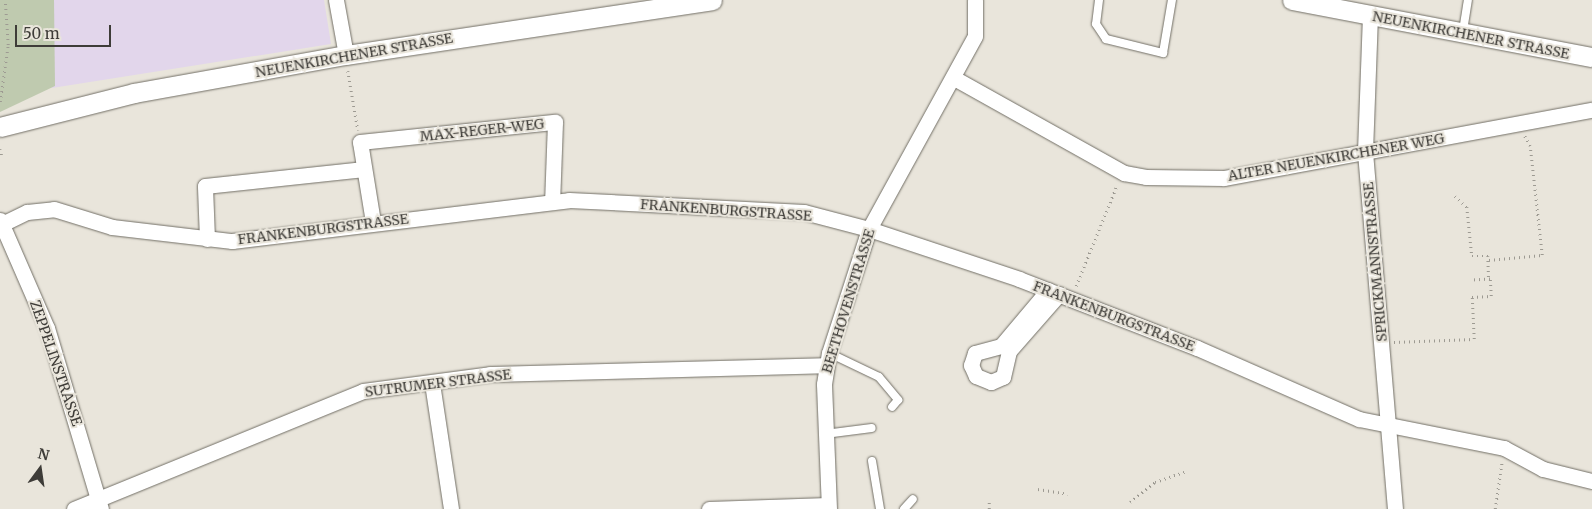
<!DOCTYPE html>
<style>
body{margin:0}
#map{position:relative;width:1592px;height:509px;overflow:hidden;background:#e9e5db;font-family:Merriweather,serif}
div>[style]{position:absolute}
.commercial>*{inset:0;background:#e2d6eb}
.green>*{inset:0;background:#bfcaaf}
.path>*{height:2.5px;margin-top:-1.25px;transform-origin:0;background:repeating-linear-gradient(90deg,#9d9a92 0 1px,transparent 0 5px)}
.roads{filter:drop-shadow(0 0 1px #726f66) drop-shadow(0 0 1px #726f66)}
.service>*{height:8px;margin:-4px;padding:0 4px;transform-origin:4px;border-radius:4px;background:#fff}
.minor>*{height:15px;margin:-7.5px;padding:0 7.5px;transform-origin:7.5px;border-radius:7.5px;background:#fff}
.tertiary>*{height:19px;margin:-9.5px;padding:0 9.5px;transform-origin:9.5px;border-radius:9.5px;background:#fff}
span{translate:-50% -50%;white-space:nowrap;text-align:center;line-height:1.15;-webkit-text-stroke:4px #e9e5db;paint-order:stroke}
.street-label{font-size:14px;color:#3e3c38}
.north{position:absolute;left:15px;top:444px;width:50px;height:50px;-webkit-text-stroke:4px #e9e5db;paint-order:stroke;rotate:14deg;font-size:14px;font-weight:700;line-height:20px;text-align:center;color:#3e3c38}
.north::after{content:'';display:block;margin:auto;width:18px;height:22px;background:#3e3c38;clip-path:polygon(50% 0,100% 100%,50% 72%,0 100%)}
.scale{position:absolute;left:15px;top:25px;width:96px;height:22px;box-sizing:border-box;border:2px solid #3e3c38;border-top:0;padding-left:6px;font-size:15px;line-height:18px;white-space:nowrap;color:#3e3c38;-webkit-text-stroke:4px #e9e5db;paint-order:stroke}
</style>
<div id="map">
<div class="commercial">
<div style="clip-path:polygon(54px 0,324px 0,331px 44px,52px 88px)"></div>
</div>
<div class="green">
<div style="clip-path:polygon(0 0,54px 0,55px 86px,0 112px)"></div>
</div>
<div class="path">
<div style="left:348px;top:71px;width:60px;rotate:80.4deg"></div>
<div style="left:0;top:102px;width:58px;rotate:-82deg"></div>
<div style="left:8px;top:45px;width:45px;rotate:-93.8deg"></div>
<div style="left:0;top:149px;width:7px;rotate:74deg"></div>
<div style="left:1455px;top:196px;width:16px;rotate:43deg"></div>
<div style="left:1467px;top:207px;width:49px;rotate:84.2deg"></div>
<div style="left:1472px;top:256px;width:16px"></div>
<div style="left:1488px;top:256px;width:23px;rotate:88deg"></div>
<div style="left:1489px;top:260px;width:53px;rotate:-5.4deg"></div>
<div style="left:1542px;top:255px;width:110px;rotate:-96.3deg"></div>
<div style="left:1530px;top:146px;width:13px;rotate:-119deg"></div>
<div style="left:1076px;top:286px;width:109px;rotate:-67.9deg"></div>
<div style="left:1394px;top:342px;width:80px;rotate:-2.1deg"></div>
<div style="left:1474px;top:339px;width:42px;rotate:-92.7deg"></div>
<div style="left:1472px;top:297px;width:19px;rotate:-3deg"></div>
<div style="left:1491px;top:296px;width:17px;rotate:-93deg"></div>
<div style="left:1490px;top:279px;width:18px;rotate:177deg"></div>
<div style="left:1038px;top:489px;width:30px;rotate:9deg"></div>
<div style="left:1130px;top:502px;width:32px;rotate:-39deg"></div>
<div style="left:1155px;top:482px;width:34px;rotate:-19deg"></div>
<div style="left:989px;top:509px;width:10px;rotate:-90deg"></div>
<div style="left:1495px;top:509px;width:49px;rotate:-81.7deg"></div>
</div>
<div class="roads">
<div class="service">
<div style="left:1099px;top:0;width:24px;rotate:97deg"></div>
<div style="left:1096px;top:24px;width:18px;rotate:56deg"></div>
<div style="left:1106px;top:39px;width:59px;rotate:13.8deg"></div>
<div style="left:1163px;top:53px;width:54px;rotate:-80.4deg"></div>
<div style="left:1463px;top:31px;width:31px;rotate:-81deg"></div>
<div style="left:829px;top:353px;width:55px;rotate:25.6deg"></div>
<div style="left:879px;top:377px;width:30px;rotate:50deg"></div>
<div style="left:898px;top:400px;width:9px;rotate:131deg"></div>
<div style="left:825px;top:434px;width:47px;rotate:-7.3deg"></div>
<div style="left:872px;top:461px;width:49px;rotate:80.5deg"></div>
<div style="left:904px;top:509px;width:13px;rotate:-48deg"></div>
</div>
<div class="minor">
<div style="left:336px;top:0;width:56px;rotate:79.7deg"></div>
<div style="left:1370px;top:15px;width:137px;rotate:92.1deg"></div>
<div style="left:1365px;top:152px;width:358px;rotate:85.2deg"></div>
<div style="left:954px;top:78px;width:195px;rotate:29.2deg"></div>
<div style="left:1124px;top:173px;width:22px;rotate:10deg"></div>
<div style="left:1146px;top:177px;width:78px;rotate:0.7deg"></div>
<div style="left:1224px;top:178px;width:374px;rotate:-10.5deg"></div>
<div style="left:0;top:220px;width:118px;rotate:66.5deg"></div>
<div style="left:47px;top:328px;width:189px;rotate:73.4deg"></div>
<div style="left:373px;top:222px;width:81px;rotate:-99.2deg"></div>
<div style="left:360px;top:142px;width:196px;rotate:-5.9deg"></div>
<div style="left:555px;top:122px;width:80px;rotate:92.1deg"></div>
<div style="left:2px;top:224px;width:28px;rotate:-26deg"></div>
<div style="left:27px;top:212px;width:27px;rotate:-6deg"></div>
<div style="left:54px;top:209px;width:61px;rotate:17.2deg"></div>
<div style="left:112px;top:227px;width:121px;rotate:6.7deg"></div>
<div style="left:232px;top:241px;width:339px;rotate:-6.9deg"></div>
<div style="left:569px;top:200px;width:235px;rotate:2.9deg"></div>
<div style="left:804px;top:212px;width:67px;rotate:14.7deg"></div>
<div style="left:869px;top:229px;width:158px;rotate:18.4deg"></div>
<div style="left:1019px;top:279px;width:191px;rotate:21.2deg"></div>
<div style="left:1197px;top:348px;width:177px;rotate:23.7deg"></div>
<div style="left:1359px;top:419px;width:148px;rotate:11.3deg"></div>
<div style="left:1504px;top:448px;width:44px;rotate:28.3deg"></div>
<div style="left:1543px;top:469px;width:50px;rotate:13.8deg"></div>
<div style="left:207px;top:239px;width:53px;rotate:-92.2deg"></div>
<div style="left:205px;top:186px;width:160px;rotate:-6.1deg"></div>
<div style="left:1048px;top:290px;width:73px;rotate:130deg"></div>
<div style="left:1001px;top:346px;width:27px;rotate:165deg"></div>
<div style="left:975px;top:353px;width:13px;rotate:108deg"></div>
<div style="left:971px;top:365px;width:12px;rotate:66deg"></div>
<div style="left:976px;top:376px;width:16px;rotate:22deg"></div>
<div style="left:991px;top:382px;width:13px;rotate:-23deg"></div>
<div style="left:1003px;top:377px;width:27px;rotate:-77deg"></div>
<div style="left:1009px;top:351px;width:76px;rotate:-48.7deg"></div>
<div style="left:432px;top:383px;width:127px;rotate:81.4deg"></div>
<div style="left:74px;top:509px;width:312px;rotate:-22.2deg"></div>
<div style="left:363px;top:391px;width:128px;rotate:-7.6deg"></div>
<div style="left:490px;top:374px;width:336px;rotate:-1.5deg"></div>
<div style="left:709px;top:509px;width:119px;rotate:-1.9deg"></div>
<div style="left:829px;top:509px;width:125px;rotate:-92.3deg"></div>
<div style="left:824px;top:384px;width:31px;rotate:-81deg"></div>
<div style="left:829px;top:353px;width:130px;rotate:-72.1deg"></div>
<div style="left:869px;top:229px;width:220px;rotate:-61.2deg"></div>
<div style="left:975px;top:36px;width:36px;rotate:-90deg"></div>
</div>
<div class="tertiary">
<div style="left:1292px;top:0;width:305px;rotate:10.8deg"></div>
<div style="left:0;top:127px;width:138px;rotate:-14.2deg"></div>
<div style="left:134px;top:93px;width:215px;rotate:-10.2deg"></div>
<div style="left:346px;top:55px;width:370px;rotate:-8.5deg"></div>
</div>
</div>
<div class="street-label">
<span style="left:1471px;top:35px;rotate:11deg">NEUENKIRCHENER STRASSE</span>
<span style="left:354px;top:55px;rotate:-10deg">NEUENKIRCHENER STRASSE</span>
<span style="left:482px;top:130px;rotate:-6deg">MAX-REGER-WEG</span>
<span style="left:1336px;top:157px;rotate:-10deg">ALTER NEUENKIRCHENER WEG</span>
<span style="left:726px;top:210px;rotate:4deg">FRANKENBURGSTRASSE</span>
<span style="left:323px;top:229px;rotate:-7deg">FRANKENBURGSTRASSE</span>
<span style="left:1375px;top:262px;rotate:-95deg">SPRICKMANNSTRASSE</span>
<span style="left:848px;top:301px;rotate:-73deg">BEETHOVENSTRASSE</span>
<span style="left:1114px;top:316px;rotate:21deg">FRANKENBURGSTRASSE</span>
<span style="left:56px;top:363px;rotate:71deg">ZEPPELINSTRASSE</span>
<span style="left:438px;top:383px;rotate:-7deg">SUTRUMER STRASSE</span>
</div>
<div class="north">N</div>
<div class="scale">50 m</div>
</div>
